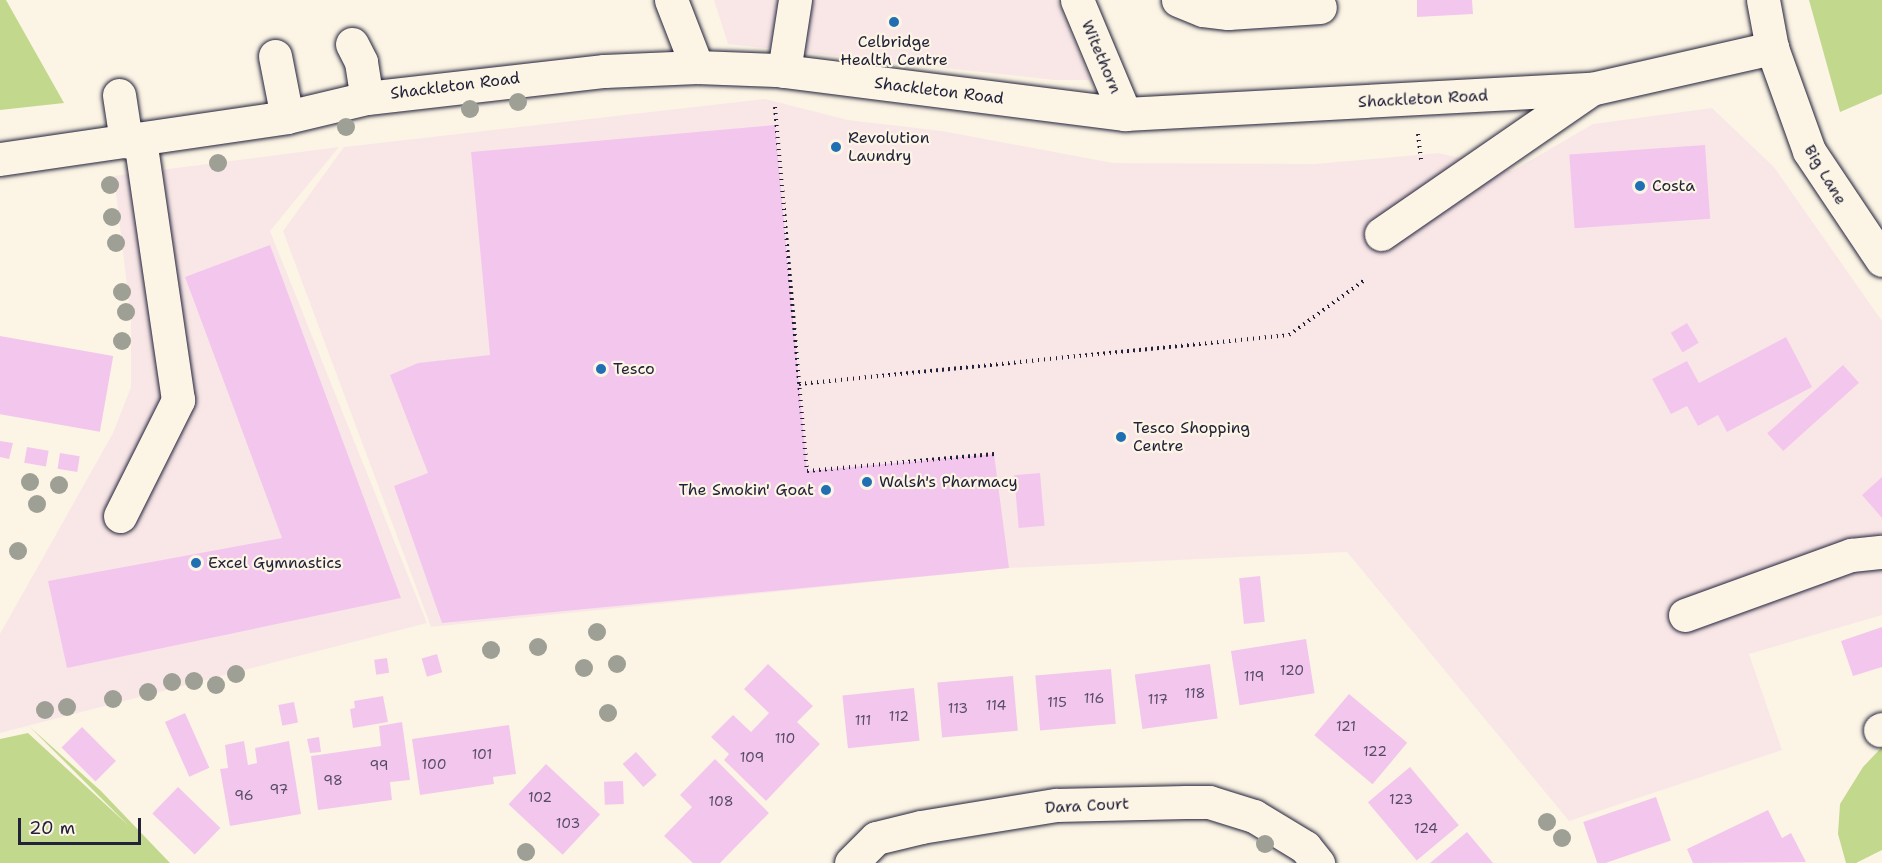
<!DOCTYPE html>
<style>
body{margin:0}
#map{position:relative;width:1882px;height:863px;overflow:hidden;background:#fcf5e5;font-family:"Shantell Sans",sans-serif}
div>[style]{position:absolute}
.built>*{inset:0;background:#f9e7e7}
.green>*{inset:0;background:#c2d88d}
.building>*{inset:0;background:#f3c7ed;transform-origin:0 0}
.path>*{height:4px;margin-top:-2px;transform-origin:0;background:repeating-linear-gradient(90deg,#22223b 0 1.5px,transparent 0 6px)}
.roads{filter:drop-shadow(0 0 2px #22223b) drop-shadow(0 0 2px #22223b)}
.minor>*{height:33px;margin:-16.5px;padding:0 16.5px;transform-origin:16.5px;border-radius:16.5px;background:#fcf5e5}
.major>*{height:33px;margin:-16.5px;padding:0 16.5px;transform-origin:16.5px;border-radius:16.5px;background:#fcf5e5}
.trees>*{width:18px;height:18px;margin:-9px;border-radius:50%;background:#9e9f95}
.dots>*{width:16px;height:16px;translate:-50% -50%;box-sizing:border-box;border:3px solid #fcf5e5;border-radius:50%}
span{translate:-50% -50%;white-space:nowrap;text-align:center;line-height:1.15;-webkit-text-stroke:4.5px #fcf5e5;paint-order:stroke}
.number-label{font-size:14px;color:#564b68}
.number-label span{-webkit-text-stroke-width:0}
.poi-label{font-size:16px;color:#22223b}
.left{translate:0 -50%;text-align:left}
.right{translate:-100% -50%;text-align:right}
.street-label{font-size:16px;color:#22223b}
.scale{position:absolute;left:18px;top:818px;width:123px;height:27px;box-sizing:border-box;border:3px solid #22223b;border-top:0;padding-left:8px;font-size:18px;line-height:21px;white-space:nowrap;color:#22223b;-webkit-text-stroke:4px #fcf5e5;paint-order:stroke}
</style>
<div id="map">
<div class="built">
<div style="clip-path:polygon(714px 0,1057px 0,1090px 80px,1054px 80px,728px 44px)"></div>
<div style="clip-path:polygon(765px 99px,848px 120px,942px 131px,1113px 163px,1315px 164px,1439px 153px,1512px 171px,1593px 124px,1712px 108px,1774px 167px,1882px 321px,1882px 615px,1749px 654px,1782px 750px,1569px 821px,1347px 552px,1009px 568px,431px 627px,283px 231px,344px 147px)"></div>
<div style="clip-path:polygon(339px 147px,270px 231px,427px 623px,0 733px,0 634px,113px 433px,131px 387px,131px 320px,114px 176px)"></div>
</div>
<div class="green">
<div style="clip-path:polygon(0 0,6px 0,64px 103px,0 110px)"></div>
<div style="clip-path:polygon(1809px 0,1882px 0,1882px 94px,1840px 112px)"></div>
<div style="clip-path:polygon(29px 726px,101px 791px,170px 863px,0 863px,0 739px,28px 733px,129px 826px)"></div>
<div style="clip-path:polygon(1882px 747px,1882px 850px,1856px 863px,1846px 863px,1838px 834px,1840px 804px,1863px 767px)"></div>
</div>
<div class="building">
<div style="clip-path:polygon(1417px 0,1472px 0,1473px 14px,1417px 17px)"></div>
<div style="clip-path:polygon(775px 125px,807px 471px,994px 454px,1009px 568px,442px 623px,394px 486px,428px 473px,390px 375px,418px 363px,490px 355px,471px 152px)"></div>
<div style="left:1705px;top:145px;width:74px;height:136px;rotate:86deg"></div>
<div style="clip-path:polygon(270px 245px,401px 598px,67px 668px,48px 581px,282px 538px,185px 277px)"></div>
<div style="left:1687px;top:323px;width:23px;height:19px;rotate:59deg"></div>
<div style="left:0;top:336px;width:115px;height:77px;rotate:10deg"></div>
<div style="clip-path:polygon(1786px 337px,1812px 387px,1727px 432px,1718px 415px,1698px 426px,1687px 406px,1671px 414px,1652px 379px,1687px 361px,1699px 383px)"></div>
<div style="left:1843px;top:365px;width:24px;height:102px;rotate:48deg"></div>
<div style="clip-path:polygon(0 441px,13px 443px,9px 459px,0 457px)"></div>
<div style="left:27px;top:447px;width:22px;height:16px;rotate:10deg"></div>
<div style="left:60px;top:453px;width:20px;height:16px;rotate:9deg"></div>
<div style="left:1040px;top:473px;width:53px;height:26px;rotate:85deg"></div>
<div style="clip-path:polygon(1882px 477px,1882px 518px,1862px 495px)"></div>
<div style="left:1260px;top:576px;width:46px;height:21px;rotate:84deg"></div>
<div style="clip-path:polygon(1882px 627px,1882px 667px,1853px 676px,1841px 641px)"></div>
<div style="left:1306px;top:639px;width:55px;height:76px;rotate:81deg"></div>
<div style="left:437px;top:654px;width:19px;height:16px;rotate:74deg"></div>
<div style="left:387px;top:658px;width:15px;height:13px;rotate:82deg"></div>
<div style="clip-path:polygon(768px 664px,813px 706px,797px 722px,820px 744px,766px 801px,724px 760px,729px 754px,711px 737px,733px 715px,751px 732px,769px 713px,744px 689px)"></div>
<div style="left:1210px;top:664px;width:55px;height:76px;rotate:82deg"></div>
<div style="left:1111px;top:669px;width:55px;height:76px;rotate:85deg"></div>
<div style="left:1013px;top:676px;width:55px;height:76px;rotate:85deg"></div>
<div style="left:914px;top:688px;width:53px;height:72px;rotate:84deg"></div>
<div style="left:1349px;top:694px;width:76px;height:54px;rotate:40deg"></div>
<div style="clip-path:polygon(383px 696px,388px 722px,353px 728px,350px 709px,355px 708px,354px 701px)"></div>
<div style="left:294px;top:702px;width:21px;height:16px;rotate:79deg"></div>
<div style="left:185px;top:713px;width:60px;height:22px;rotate:66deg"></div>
<div style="clip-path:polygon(402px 722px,410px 780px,390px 782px,392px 800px,318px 810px,311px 756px,381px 746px,379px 726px)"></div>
<div style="clip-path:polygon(509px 725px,516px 774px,493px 777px,494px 784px,420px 795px,412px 739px)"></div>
<div style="left:82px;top:727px;width:48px;height:29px;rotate:45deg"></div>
<div style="clip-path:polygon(319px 737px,321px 752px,310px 753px,307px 739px)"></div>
<div style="clip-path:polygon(244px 741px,248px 765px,257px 763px,255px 748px,289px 741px,301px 814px,230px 826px,220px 769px,228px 768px,225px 745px)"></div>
<div style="left:636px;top:752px;width:31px;height:18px;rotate:48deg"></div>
<div style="clip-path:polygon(715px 759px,769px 813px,720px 863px,693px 863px,664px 836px,692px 807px,680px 795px)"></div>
<div style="left:546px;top:764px;width:74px;height:55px;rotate:43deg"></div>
<div style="left:1410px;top:767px;width:76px;height:55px;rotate:50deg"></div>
<div style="left:623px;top:781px;width:23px;height:19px;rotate:88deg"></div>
<div style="left:178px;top:787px;width:59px;height:37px;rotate:44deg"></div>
<div style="left:1656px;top:797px;width:46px;height:77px;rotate:71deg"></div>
<div style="clip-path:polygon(1768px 810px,1782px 838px,1791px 833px,1806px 862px,1693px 863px,1687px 849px)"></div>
<div style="clip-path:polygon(1467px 832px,1493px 863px,1430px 863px)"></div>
</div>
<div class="path">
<div style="left:775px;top:107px;width:365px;rotate:85deg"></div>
<div style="left:807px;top:471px;width:188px;rotate:-5.2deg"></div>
<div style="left:1418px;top:134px;width:26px;rotate:83deg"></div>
<div style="left:799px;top:384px;width:492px;rotate:-5.7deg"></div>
<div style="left:1289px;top:335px;width:95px;rotate:-36deg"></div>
</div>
<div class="roads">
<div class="minor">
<div style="left:671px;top:0;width:72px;rotate:68.8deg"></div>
<div style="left:1077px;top:0;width:124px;rotate:67.2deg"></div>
<div style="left:1178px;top:0;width:27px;rotate:22deg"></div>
<div style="left:1203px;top:10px;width:25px;rotate:7deg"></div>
<div style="left:1228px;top:13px;width:92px;rotate:-3.7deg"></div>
<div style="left:352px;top:44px;width:20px;rotate:63deg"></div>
<div style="left:361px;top:62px;width:36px;rotate:81deg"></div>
<div style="left:275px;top:56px;width:62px;rotate:78.9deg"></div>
<div style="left:784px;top:71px;width:72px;rotate:-81.2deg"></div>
<div style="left:119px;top:95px;width:47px;rotate:81.3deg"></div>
<div style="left:0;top:159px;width:290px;rotate:-8.3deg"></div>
<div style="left:287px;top:117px;width:82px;rotate:-13.4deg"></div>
<div style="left:367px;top:98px;width:239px;rotate:-6.5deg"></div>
<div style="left:604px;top:71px;width:93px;rotate:-2.5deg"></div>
<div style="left:697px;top:67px;width:79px;rotate:2.2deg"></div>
<div style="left:776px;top:70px;width:352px;rotate:7.2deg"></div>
<div style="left:1125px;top:114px;width:467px;rotate:-3.1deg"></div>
<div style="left:1591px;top:89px;width:186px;rotate:-12.8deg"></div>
<div style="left:1381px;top:234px;width:255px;rotate:-34.6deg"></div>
<div style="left:120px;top:516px;width:130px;rotate:-63.4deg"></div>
<div style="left:178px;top:400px;width:264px;rotate:-98.3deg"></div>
<div style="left:1685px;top:615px;width:177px;rotate:-19.9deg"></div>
<div style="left:1851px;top:555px;width:31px;rotate:-6deg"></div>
<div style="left:1880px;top:730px;width:2px;rotate:-27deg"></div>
<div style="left:851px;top:863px;width:35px;rotate:-45deg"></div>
<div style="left:876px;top:838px;width:46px;rotate:-13.7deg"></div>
<div style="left:921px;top:827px;width:137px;rotate:-9.3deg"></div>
<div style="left:1056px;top:805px;width:130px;rotate:-1.3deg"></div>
<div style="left:1186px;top:802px;width:23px"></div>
<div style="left:1209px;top:802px;width:47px;rotate:17.3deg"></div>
<div style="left:1254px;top:816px;width:60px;rotate:31.3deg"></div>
<div style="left:1305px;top:847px;width:21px;rotate:51deg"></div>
</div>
<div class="major">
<div style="left:1763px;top:0;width:49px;rotate:79.4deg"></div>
<div style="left:1772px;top:48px;width:109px;rotate:70.2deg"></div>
<div style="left:1809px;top:151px;width:131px;rotate:56.2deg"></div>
</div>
</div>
<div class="trees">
<div style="left:518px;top:102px"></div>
<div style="left:470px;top:109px"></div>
<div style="left:346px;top:127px"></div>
<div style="left:218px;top:163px"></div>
<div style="left:110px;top:185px"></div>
<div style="left:112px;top:217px"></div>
<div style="left:116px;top:243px"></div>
<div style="left:122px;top:292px"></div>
<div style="left:126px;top:312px"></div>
<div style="left:122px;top:341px"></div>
<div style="left:30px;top:482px"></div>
<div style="left:59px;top:485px"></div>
<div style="left:37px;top:504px"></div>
<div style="left:18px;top:551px"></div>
<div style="left:597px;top:632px"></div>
<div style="left:538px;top:647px"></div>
<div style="left:491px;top:650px"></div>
<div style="left:617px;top:664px"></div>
<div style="left:584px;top:668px"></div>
<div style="left:236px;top:674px"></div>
<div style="left:194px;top:681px"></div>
<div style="left:172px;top:682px"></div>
<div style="left:216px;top:685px"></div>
<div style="left:148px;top:692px"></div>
<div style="left:113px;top:699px"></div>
<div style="left:67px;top:707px"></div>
<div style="left:45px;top:710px"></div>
<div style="left:608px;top:713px"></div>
<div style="left:1547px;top:822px"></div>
<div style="left:1562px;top:838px"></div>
<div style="left:1265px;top:844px"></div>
<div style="left:526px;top:852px"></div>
</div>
<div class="dots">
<div style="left:894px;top:22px;background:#1f6fb2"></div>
<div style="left:836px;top:147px;background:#1f6fb2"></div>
<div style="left:1640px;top:186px;background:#1f6fb2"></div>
<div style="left:601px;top:369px;background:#1f6fb2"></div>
<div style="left:1121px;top:437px;background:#1f6fb2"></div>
<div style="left:867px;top:482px;background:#1f6fb2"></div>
<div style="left:826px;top:490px;background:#1f6fb2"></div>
<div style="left:196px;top:563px;background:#1f6fb2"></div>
</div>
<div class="number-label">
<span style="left:1292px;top:670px">120</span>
<span style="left:1254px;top:676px">119</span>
<span style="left:1195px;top:693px">118</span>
<span style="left:1094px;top:698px">116</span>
<span style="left:1158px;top:699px">117</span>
<span style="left:1057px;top:702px">115</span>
<span style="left:996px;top:705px">114</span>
<span style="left:958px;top:708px">113</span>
<span style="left:899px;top:716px">112</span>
<span style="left:863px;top:720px">111</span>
<span style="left:1346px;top:726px">121</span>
<span style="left:785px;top:738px">110</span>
<span style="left:1375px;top:751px">122</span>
<span style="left:482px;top:754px">101</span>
<span style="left:752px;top:757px">109</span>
<span style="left:434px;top:764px">100</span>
<span style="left:379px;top:765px">99</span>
<span style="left:333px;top:780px">98</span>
<span style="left:279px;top:789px">97</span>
<span style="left:244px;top:795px">96</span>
<span style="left:540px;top:797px">102</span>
<span style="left:1401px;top:799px">123</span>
<span style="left:721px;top:801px">108</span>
<span style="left:568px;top:823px">103</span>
<span style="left:1426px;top:828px">124</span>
</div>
<div class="poi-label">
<span style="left:894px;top:51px">Celbridge<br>Health Centre</span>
<span class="left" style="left:848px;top:147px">Revolution<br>Laundry</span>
<span class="left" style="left:1652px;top:186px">Costa</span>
<span class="left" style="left:613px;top:369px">Tesco</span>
<span class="left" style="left:1133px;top:437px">Tesco Shopping<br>Centre</span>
<span class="left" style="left:879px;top:482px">Walsh's Pharmacy</span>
<span class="right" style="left:814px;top:490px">The Smokin' Goat</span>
<span class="left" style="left:208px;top:563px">Excel Gymnastics</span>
</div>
<div class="street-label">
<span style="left:1101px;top:57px;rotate:67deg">Witethorn</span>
<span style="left:455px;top:86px;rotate:-7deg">Shackleton Road</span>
<span style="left:939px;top:91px;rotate:7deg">Shackleton Road</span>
<span style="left:1423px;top:99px;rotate:-3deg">Shackleton Road</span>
<span style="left:1825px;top:175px;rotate:59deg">Big Lane</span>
<span style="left:1087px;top:806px;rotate:-3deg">Dara Court</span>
</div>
<div class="scale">20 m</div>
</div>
